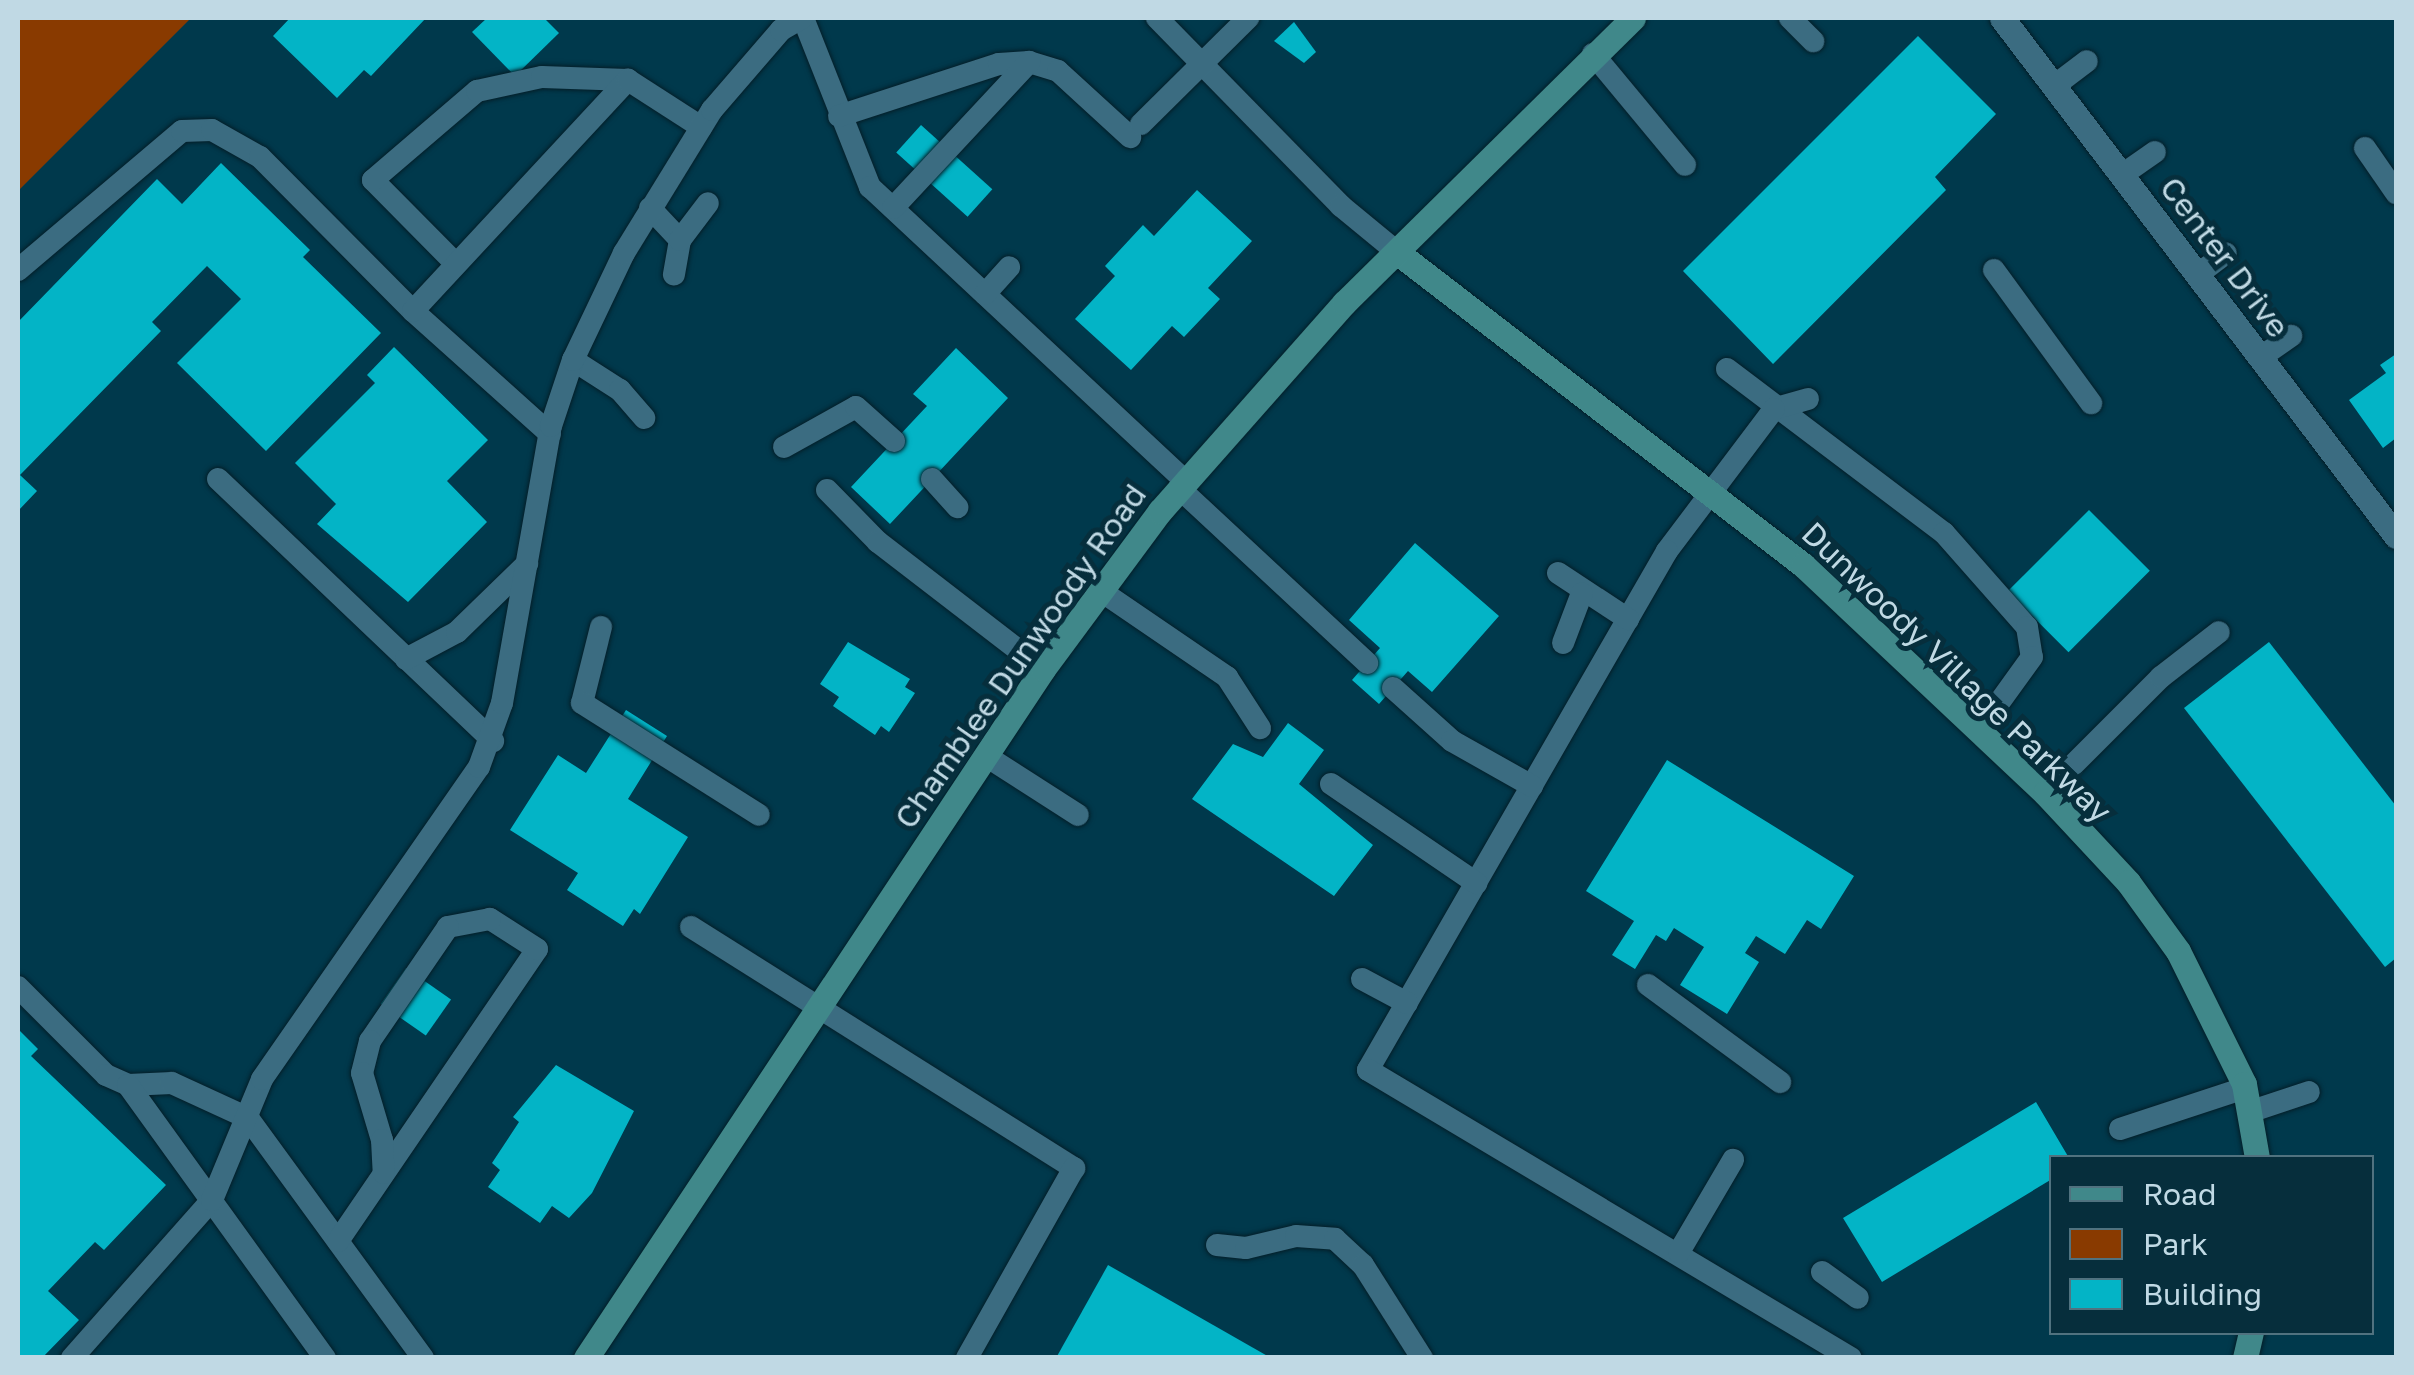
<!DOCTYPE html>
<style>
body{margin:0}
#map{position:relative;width:2414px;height:1375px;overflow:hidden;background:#00394c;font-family:"Golos Text",sans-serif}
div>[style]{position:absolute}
.green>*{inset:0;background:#893a00}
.building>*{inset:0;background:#03b4c6;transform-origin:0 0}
.roads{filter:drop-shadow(0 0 2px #041e28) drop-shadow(0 0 2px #041e28)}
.lane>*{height:22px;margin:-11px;padding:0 11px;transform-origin:11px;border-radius:11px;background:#3b6c81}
.street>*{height:25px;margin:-12.5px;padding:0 12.5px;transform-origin:12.5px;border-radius:12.5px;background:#3b6c81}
.secondary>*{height:25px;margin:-12.5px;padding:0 12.5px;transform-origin:12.5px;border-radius:12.5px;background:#40888a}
span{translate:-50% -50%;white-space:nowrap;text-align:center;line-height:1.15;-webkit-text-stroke:10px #062e3c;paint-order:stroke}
.street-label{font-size:32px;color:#c0d9e4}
.frame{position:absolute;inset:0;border:20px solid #c0d9e4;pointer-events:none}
.legend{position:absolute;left:2049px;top:1155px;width:325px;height:180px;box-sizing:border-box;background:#062e3c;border:2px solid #50727f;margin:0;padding:12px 18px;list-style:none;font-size:30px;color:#c0d9e4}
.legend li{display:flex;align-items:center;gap:20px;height:50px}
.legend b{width:50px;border:2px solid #50727f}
</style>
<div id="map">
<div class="green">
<div style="clip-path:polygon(18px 18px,191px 18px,18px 191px)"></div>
</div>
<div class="building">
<div style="clip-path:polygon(290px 18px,426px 18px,371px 76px,364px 70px,337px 98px,273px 36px)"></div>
<div style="clip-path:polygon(487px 18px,544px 18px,559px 33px,515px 76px,472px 32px)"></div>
<div style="clip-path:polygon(1294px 22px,1316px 52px,1304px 63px,1274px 41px)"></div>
<div style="clip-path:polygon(1918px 36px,1996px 114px,1935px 177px,1946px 190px,1773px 364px,1683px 271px)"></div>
<div style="left:921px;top:125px;width:96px;height:37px;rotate:42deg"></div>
<div style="clip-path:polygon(221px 163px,310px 250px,303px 257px,381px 333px,266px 451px,177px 363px,241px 299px,207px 266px,152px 322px,161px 331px,20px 475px,37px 491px,18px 511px,18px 322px,157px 179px,182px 204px)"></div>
<div style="clip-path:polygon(1197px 190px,1252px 241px,1208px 288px,1220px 299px,1184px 337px,1172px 326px,1131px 370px,1075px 319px,1115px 276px,1105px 266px,1143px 225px,1154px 236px)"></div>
<div style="clip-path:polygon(394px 347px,488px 440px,447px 481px,487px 522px,408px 602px,317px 524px,336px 504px,295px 463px,375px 383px,367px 375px)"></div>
<div style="clip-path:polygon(956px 348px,1008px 398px,890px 524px,851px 487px,927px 406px,913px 394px)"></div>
<div style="clip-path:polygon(2396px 354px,2396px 438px,2383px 448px,2349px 400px,2386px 373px,2380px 365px)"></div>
<div style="left:2089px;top:510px;width:86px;height:115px;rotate:45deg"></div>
<div style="clip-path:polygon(1415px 543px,1499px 616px,1432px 692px,1408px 671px,1379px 704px,1352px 680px,1380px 648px,1349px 620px)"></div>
<div style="clip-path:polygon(848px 642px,910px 679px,905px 687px,915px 693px,889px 732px,881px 726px,875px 735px,833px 706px,839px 697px,820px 684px)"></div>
<div style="clip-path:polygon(2269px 642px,2396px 806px,2396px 958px,2385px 967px,2184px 708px)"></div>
<div style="clip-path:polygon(626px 710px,667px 736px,628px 799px,688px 837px,640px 914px,634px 909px,623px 926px,567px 890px,578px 873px,510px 830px,558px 755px,586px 773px)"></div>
<div style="clip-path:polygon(1288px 723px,1324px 750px,1299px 784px,1373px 845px,1334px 896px,1192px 799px,1233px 744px,1263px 757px)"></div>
<div style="clip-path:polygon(1667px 760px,1854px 876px,1821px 929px,1807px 920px,1785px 954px,1756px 936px,1745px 953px,1759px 962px,1727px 1014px,1680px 985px,1704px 947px,1674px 928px,1666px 941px,1656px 935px,1635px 969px,1612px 955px,1634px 921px,1586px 891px)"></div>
<div style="left:406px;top:968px;width:55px;height:44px;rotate:35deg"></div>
<div style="clip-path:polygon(18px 1029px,38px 1049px,31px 1056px,166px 1185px,104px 1250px,95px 1242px,48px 1291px,79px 1320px,42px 1358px,18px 1358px)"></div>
<div style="clip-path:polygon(556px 1065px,634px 1111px,592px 1193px,569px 1218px,552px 1206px,540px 1223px,488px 1187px,500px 1170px,492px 1163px,519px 1122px,513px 1117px)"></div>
<div style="clip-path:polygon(2036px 1102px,2069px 1158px,2052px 1158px,2052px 1179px,1882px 1282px,1843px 1218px)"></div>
<div style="clip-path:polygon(1108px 1265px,1271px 1358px,1056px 1358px)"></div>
</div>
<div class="roads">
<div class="lane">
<div style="left:803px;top:18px;width:182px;rotate:68.4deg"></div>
<div style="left:870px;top:187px;width:431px;rotate:43deg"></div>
<div style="left:1157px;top:18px;width:263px;rotate:45.6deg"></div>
<div style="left:1341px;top:206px;width:74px;rotate:39.5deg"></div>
<div style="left:1790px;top:18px;width:33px;rotate:45deg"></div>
<div style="left:1593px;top:54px;width:144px;rotate:50.3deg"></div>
<div style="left:2054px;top:86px;width:41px;rotate:-37.1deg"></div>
<div style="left:839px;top:116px;width:168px;rotate:-18deg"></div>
<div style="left:999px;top:64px;width:30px;rotate:-4deg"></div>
<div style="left:1029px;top:62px;width:30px;rotate:17deg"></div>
<div style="left:1058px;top:71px;width:98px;rotate:42.5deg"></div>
<div style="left:1141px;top:124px;width:151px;rotate:-44.7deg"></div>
<div style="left:2365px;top:148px;width:55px;rotate:55.4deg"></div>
<div style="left:2122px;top:175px;width:40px;rotate:-34.9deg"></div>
<div style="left:650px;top:208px;width:44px;rotate:46.8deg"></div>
<div style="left:680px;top:240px;width:35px;rotate:100deg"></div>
<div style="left:893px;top:208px;width:200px;rotate:-47deg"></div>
<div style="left:680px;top:240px;width:46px;rotate:-52.9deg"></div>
<div style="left:456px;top:264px;width:118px;rotate:-134.7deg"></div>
<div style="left:373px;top:180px;width:137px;rotate:-40.6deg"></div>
<div style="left:477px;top:91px;width:66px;rotate:-12.2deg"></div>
<div style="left:542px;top:77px;width:86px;rotate:2deg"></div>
<div style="left:18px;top:270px;width:215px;rotate:-40.3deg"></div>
<div style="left:182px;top:131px;width:30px;rotate:-2deg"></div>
<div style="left:212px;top:130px;width:55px;rotate:29.4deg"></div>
<div style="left:260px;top:157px;width:217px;rotate:45.2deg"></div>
<div style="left:413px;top:311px;width:184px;rotate:41.9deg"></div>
<div style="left:1994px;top:270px;width:165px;rotate:53.9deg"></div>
<div style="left:2197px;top:275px;width:36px;rotate:-37deg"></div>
<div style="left:985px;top:294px;width:36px;rotate:-48deg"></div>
<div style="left:413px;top:311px;width:316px;rotate:-47.1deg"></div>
<div style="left:628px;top:80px;width:87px;rotate:32.8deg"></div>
<div style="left:2261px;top:357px;width:37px;rotate:-35deg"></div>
<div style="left:573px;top:360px;width:56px;rotate:32.6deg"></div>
<div style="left:620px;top:390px;width:37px;rotate:49deg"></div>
<div style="left:1727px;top:369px;width:272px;rotate:37.1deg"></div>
<div style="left:1944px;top:533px;width:125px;rotate:48.6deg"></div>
<div style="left:2027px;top:627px;width:30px;rotate:81deg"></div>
<div style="left:2032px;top:657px;width:89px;rotate:125.8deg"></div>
<div style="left:1808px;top:399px;width:35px;rotate:164deg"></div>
<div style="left:1774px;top:409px;width:178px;rotate:127deg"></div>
<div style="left:1667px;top:551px;width:599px;rotate:119.95deg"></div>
<div style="left:1368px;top:1070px;width:562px;rotate:30.81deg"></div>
<div style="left:784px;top:447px;width:82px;rotate:-29.1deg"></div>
<div style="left:856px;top:407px;width:51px;rotate:41.8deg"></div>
<div style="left:218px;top:479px;width:380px;rotate:43.6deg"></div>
<div style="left:932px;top:479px;width:38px;rotate:48deg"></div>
<div style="left:1179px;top:488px;width:257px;rotate:42.9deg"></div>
<div style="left:827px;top:490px;width:73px;rotate:45.6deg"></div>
<div style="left:878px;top:542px;width:208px;rotate:37.6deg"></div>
<div style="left:1558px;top:573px;width:84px;rotate:33.3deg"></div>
<div style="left:1101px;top:591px;width:153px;rotate:34.3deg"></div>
<div style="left:1227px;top:677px;width:61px;rotate:57.1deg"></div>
<div style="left:601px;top:627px;width:78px;rotate:104deg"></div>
<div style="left:582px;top:703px;width:209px;rotate:32.3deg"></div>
<div style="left:1563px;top:643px;width:53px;rotate:-69.2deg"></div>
<div style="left:406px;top:659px;width:58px;rotate:-27.9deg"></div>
<div style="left:457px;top:632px;width:98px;rotate:-44.2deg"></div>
<div style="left:1393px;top:688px;width:79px;rotate:41.9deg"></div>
<div style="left:1452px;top:741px;width:92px;rotate:29.4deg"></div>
<div style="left:986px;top:756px;width:109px;rotate:32.7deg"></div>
<div style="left:1331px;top:784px;width:176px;rotate:34.3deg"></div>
<div style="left:2045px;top:793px;width:164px;rotate:-45deg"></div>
<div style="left:2161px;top:677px;width:73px;rotate:-37.8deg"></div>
<div style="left:691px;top:927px;width:453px;rotate:32.2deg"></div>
<div style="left:1074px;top:1168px;width:218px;rotate:119.4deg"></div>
<div style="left:1362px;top:979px;width:51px;rotate:28.1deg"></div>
<div style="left:1648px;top:985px;width:164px;rotate:36.3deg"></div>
<div style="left:18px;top:987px;width:124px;rotate:45deg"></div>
<div style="left:106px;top:1075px;width:24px;rotate:24deg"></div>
<div style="left:128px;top:1085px;width:44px;rotate:-2.6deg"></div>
<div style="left:172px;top:1083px;width:84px;rotate:24.7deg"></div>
<div style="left:248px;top:1118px;width:297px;rotate:53.9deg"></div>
<div style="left:128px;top:1085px;width:337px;rotate:54.2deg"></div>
<div style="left:2249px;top:1112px;width:63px;rotate:-18.4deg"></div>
<div style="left:2120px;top:1129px;width:132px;rotate:-18.2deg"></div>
<div style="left:338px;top:1241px;width:353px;rotate:-55.7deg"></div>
<div style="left:537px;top:949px;width:56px;rotate:-147.4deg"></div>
<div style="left:490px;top:919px;width:43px;rotate:169.2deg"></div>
<div style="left:448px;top:927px;width:138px;rotate:124.4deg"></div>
<div style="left:370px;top:1041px;width:33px;rotate:104deg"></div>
<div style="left:362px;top:1073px;width:70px;rotate:73.4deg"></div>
<div style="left:382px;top:1140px;width:33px;rotate:87deg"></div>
<div style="left:1217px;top:1245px;width:29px;rotate:6deg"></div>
<div style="left:1246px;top:1248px;width:51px;rotate:-13.5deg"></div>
<div style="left:1296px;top:1236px;width:39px;rotate:4deg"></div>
<div style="left:1335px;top:1239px;width:38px;rotate:43deg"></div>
<div style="left:1363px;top:1265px;width:110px;rotate:57.6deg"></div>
<div style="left:1679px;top:1252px;width:107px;rotate:-59.6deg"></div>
<div style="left:1822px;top:1272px;width:44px;rotate:35.8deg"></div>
<div style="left:72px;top:1358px;width:211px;rotate:-48.5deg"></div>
<div style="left:212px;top:1200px;width:131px;rotate:-67.5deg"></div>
<div style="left:262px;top:1079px;width:380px;rotate:-55.2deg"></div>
<div style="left:479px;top:767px;width:68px;rotate:-70.2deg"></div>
<div style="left:502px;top:703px;width:281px;rotate:-80deg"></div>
<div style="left:551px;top:426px;width:70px;rotate:-71.6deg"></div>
<div style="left:573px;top:360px;width:119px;rotate:-64.5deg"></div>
<div style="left:624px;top:253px;width:168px;rotate:-58.4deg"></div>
<div style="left:712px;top:110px;width:106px;rotate:-49.2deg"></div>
<div style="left:781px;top:30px;width:24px;rotate:-30deg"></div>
</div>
<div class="street">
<div style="left:2002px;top:18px;width:651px;rotate:52.74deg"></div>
</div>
<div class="secondary">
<div style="left:1398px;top:253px;width:511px;rotate:37.61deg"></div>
<div style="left:1803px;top:565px;width:332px;rotate:43.3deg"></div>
<div style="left:2045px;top:793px;width:122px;rotate:47deg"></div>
<div style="left:2128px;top:882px;width:85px;rotate:54.1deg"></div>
<div style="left:2178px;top:951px;width:148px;rotate:63.6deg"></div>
<div style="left:2244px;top:1084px;width:75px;rotate:80deg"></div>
<div style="left:586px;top:1358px;width:827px;rotate:-56.44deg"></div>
<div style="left:1043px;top:669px;width:197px;rotate:-53.5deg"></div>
<div style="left:1160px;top:511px;width:278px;rotate:-48.5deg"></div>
<div style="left:1344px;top:303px;width:406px;rotate:-44.6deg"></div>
<div style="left:2245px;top:1358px;width:27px;rotate:-77deg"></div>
</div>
</div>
<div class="street-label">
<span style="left:2225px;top:257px;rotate:53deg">Center Drive</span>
<span style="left:1020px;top:656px;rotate:-55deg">Chamblee Dunwoody Road</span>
<span style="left:1957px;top:672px;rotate:44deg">Dunwoody Village Parkway</span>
</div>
<div class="frame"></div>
<ul class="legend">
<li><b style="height:12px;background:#40888a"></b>Road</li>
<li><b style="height:28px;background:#893a00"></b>Park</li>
<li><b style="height:28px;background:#03b4c6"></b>Building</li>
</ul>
</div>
